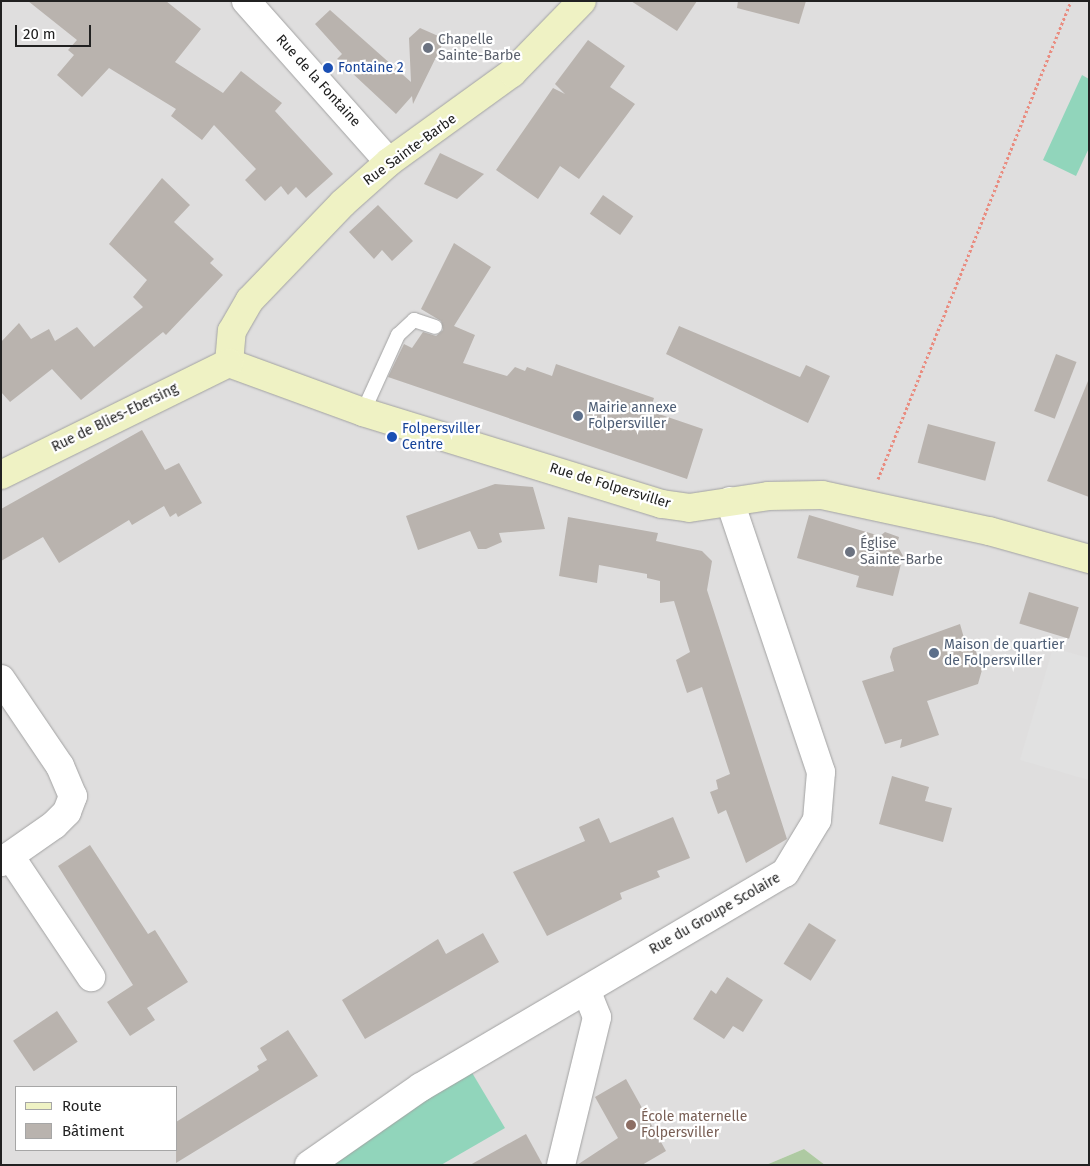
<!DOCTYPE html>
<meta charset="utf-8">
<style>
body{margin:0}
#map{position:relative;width:1090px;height:1166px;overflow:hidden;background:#f0eee9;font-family:"Fira Sans",sans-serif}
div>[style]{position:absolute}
.residential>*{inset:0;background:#dfdede}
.forest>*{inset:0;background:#aecaa2}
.pitch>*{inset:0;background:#91d5bb}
.parking>*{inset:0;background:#e1e1e1}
.building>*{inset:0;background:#b9b3ae;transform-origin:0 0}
.path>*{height:3px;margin-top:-1.5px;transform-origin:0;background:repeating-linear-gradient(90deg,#e98c80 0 2.5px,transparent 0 5px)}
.roads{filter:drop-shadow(0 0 1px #a2a2a2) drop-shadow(0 0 1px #a2a2a2)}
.lane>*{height:14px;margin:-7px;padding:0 7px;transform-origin:7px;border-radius:7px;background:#fff}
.street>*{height:28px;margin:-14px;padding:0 14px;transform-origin:14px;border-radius:14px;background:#fff}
.secondary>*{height:28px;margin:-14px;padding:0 14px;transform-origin:14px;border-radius:14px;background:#eff2c4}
.dots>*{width:14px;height:14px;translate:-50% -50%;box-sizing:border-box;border:2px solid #fff;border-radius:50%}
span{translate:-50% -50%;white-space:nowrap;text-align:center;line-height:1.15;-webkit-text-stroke:4.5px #fff;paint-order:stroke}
.worship-label{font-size:14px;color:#5b616d}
.left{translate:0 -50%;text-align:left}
.transit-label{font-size:14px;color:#164399}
.street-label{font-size:14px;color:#212121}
.service-label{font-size:14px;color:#4e5e75}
.education-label{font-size:14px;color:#785e54}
.frame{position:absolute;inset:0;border:2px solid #212121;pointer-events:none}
.legend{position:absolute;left:15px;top:1086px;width:162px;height:65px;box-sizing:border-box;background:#fff;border:1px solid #a6a6a6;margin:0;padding:6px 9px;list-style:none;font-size:15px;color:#212121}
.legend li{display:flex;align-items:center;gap:10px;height:25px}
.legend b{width:25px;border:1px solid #a6a6a6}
.scale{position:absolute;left:15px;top:25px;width:76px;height:22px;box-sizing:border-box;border:2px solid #212121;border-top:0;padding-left:6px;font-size:15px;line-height:18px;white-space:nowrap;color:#212121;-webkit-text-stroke:4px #fff;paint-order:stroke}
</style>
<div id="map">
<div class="residential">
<div style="clip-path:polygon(evenodd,1px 1px,1089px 1px,1089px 1165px,825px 1165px,804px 1149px,766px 1165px,1px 1165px,1px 1px,16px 1087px,176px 1087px,176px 1150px,16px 1150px,16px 1087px)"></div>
</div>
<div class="forest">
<div style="clip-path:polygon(804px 1149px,825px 1165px,766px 1165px)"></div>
</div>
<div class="pitch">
<div style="clip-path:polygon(1082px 75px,1089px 79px,1089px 148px,1076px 176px,1043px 160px)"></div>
<div style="clip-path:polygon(471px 1071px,505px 1128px,441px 1165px,331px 1165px,400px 1112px)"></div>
</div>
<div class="parking">
<div style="clip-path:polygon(1053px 648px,1089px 658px,1089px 780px,1020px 760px)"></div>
</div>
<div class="building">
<div style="clip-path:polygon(28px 1px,166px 1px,201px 29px,175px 62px,223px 93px,241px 71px,282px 103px,275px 111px,333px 174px,306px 198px,296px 187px,288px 195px,281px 186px,265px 201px,245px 180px,256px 169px,214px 125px,202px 140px,171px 116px,176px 109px,109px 68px,82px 97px,57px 75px,74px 55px,68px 50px,77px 40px)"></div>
<div style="clip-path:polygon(631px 1px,697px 1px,677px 31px)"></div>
<div style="clip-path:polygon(738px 1px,806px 1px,799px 24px,737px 8px)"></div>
<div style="clip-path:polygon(330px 10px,411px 82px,409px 38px,420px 28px,445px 39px,413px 104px,412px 96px,396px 114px,337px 59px,342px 54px,315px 24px)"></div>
<div style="clip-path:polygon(588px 40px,625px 66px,610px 87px,635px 104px,579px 179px,560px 166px,538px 199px,496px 170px,553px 88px,565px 94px,555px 84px)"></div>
<div style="clip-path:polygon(440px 153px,484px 174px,457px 199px,424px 184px)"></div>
<div style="clip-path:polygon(162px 178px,190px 205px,174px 222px,214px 259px,210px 263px,223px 275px,166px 335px,163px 332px,81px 400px,52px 369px,10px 402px,1px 392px,1px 342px,19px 323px,31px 339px,49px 329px,55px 341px,77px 327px,94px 347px,143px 307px,133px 297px,147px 280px,109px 244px)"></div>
<div style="left:603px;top:195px;width:37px;height:23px;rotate:35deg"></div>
<div style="clip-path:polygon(378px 205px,413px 241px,392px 261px,382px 250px,374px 259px,349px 232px)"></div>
<div style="clip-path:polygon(454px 243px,491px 267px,454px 326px,475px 335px,463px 363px,507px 376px,515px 367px,525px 371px,527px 367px,552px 376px,556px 364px,654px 398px,650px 411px,703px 429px,687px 479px,388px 377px,404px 344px,412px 348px,423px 332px,436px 336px,443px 330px,441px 321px,421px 309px)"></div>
<div style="clip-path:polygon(679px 326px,800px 377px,806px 365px,830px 376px,808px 423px,666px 354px)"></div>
<div style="left:1056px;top:354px;width:22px;height:61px;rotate:21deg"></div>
<div style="clip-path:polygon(1088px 381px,1089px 381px,1089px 497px,1047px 481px)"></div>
<div style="left:928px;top:424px;width:70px;height:40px;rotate:15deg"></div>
<div style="clip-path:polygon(142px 430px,165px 470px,179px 463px,202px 503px,178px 517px,176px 513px,170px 517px,164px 506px,132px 525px,129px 520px,59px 563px,43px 537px,1px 561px,1px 509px)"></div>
<div style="clip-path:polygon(495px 484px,533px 487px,545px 529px,499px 533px,502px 542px,486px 549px,478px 549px,470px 531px,418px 550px,406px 516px)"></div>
<div style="clip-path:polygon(809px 515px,880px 536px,885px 532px,899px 537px,897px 545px,903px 556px,893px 596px,856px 587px,859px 576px,797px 558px)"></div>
<div style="clip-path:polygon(568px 517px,658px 533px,656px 541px,702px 551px,712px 561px,707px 590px,787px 839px,746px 863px,726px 810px,718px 814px,710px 792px,718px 789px,716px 780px,730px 774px,702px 687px,687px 693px,676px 660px,690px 652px,674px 601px,660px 603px,660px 581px,647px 578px,647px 574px,599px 565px,597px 583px,559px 576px)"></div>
<div style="left:1029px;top:592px;width:52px;height:33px;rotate:17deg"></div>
<div style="clip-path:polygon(960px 624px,964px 638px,974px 646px,982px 670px,978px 684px,927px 701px,939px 735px,900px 748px,902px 739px,885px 744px,862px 681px,894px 671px,890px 657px,893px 648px)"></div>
<div style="clip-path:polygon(892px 776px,929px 787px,925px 801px,952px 808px,943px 842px,879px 824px)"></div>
<div style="clip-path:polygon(673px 817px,690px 858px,657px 871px,660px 877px,620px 893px,622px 899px,547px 936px,513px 872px,585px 841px,579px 827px,599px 818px,610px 843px)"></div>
<div style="clip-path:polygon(90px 845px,148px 934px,155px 930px,188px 982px,147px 1008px,155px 1020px,130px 1036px,107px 1002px,133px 985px,58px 866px)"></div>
<div style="left:809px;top:923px;width:32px;height:48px;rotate:32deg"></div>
<div style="clip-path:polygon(483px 933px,499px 962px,365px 1039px,342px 1000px,438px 939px,446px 954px)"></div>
<div style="clip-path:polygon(727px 977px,763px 1000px,743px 1032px,733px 1026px,724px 1039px,693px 1019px,711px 990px,716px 994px)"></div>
<div style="left:57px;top:1011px;width:37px;height:53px;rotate:56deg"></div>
<div style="clip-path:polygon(288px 1030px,318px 1076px,176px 1163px,176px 1122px,259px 1070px,257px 1066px,267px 1060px,260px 1048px)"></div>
<div style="clip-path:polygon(626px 1079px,666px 1151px,642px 1165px,577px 1165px,618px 1138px,595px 1097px)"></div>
<div style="clip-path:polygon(526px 1134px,543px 1165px,470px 1165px)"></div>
</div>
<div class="path">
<div style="left:878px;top:479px;width:515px;rotate:-68.01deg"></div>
</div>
<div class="roads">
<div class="lane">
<div style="left:363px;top:412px;width:85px;rotate:-65.6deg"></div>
<div style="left:398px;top:335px;width:22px;rotate:-43deg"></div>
<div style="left:414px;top:320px;width:22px;rotate:18deg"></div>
</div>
<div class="street">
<div style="left:246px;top:1px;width:215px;rotate:48.4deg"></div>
<div style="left:1px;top:679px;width:105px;rotate:55.9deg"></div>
<div style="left:60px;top:766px;width:33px;rotate:67deg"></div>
<div style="left:73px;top:796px;width:17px;rotate:111deg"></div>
<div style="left:67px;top:812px;width:18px;rotate:135deg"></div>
<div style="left:54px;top:825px;width:65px;rotate:145.1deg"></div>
<div style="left:10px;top:856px;width:146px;rotate:56.2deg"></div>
<div style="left:309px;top:1165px;width:136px;rotate:-34.9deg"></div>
<div style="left:421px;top:1087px;width:422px;rotate:-30.5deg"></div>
<div style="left:785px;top:873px;width:62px;rotate:-58.9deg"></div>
<div style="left:817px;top:820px;width:48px;rotate:-85.2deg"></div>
<div style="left:821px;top:772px;width:286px;rotate:-108.6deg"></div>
<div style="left:561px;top:1165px;width:152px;rotate:-76.3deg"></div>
<div style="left:597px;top:1017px;width:29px;rotate:-112deg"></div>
</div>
<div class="secondary">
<div style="left:229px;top:363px;width:143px;rotate:20.1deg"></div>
<div style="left:363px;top:412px;width:313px;rotate:17.1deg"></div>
<div style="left:662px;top:504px;width:27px;rotate:8deg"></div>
<div style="left:689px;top:508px;width:80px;rotate:-8.6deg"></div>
<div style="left:768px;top:496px;width:54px;rotate:-1.1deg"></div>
<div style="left:822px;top:495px;width:171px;rotate:12.2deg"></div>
<div style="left:989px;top:531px;width:104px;rotate:15.6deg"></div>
<div style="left:229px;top:363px;width:32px;rotate:-85deg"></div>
<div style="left:232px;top:331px;width:36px;rotate:-60deg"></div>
<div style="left:250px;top:300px;width:134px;rotate:-46.2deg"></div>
<div style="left:343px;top:203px;width:62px;rotate:-41.7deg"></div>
<div style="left:389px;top:162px;width:152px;rotate:-35.9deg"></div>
<div style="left:512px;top:73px;width:100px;rotate:-45.8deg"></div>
<div style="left:1px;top:475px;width:254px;rotate:-26.2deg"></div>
</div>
</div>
<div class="dots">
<div style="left:428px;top:48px;background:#6b7280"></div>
<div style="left:328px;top:68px;background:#1a4fb4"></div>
<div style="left:578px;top:416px;background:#5c6f8a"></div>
<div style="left:392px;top:437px;background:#1a4fb4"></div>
<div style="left:850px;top:552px;background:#6b7280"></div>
<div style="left:934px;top:653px;background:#5c6f8a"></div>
<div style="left:631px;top:1125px;background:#8d6e63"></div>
</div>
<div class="worship-label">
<span class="left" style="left:438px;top:48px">Chapelle<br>Sainte-Barbe</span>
<span class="left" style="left:860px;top:552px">Église<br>Sainte-Barbe</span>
</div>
<div class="transit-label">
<span class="left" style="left:338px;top:68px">Fontaine 2</span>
<span class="left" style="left:402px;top:437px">Folpersviller<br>Centre</span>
</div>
<div class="street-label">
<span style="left:318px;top:81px;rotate:48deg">Rue de la Fontaine</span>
<span style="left:410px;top:150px;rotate:-36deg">Rue Sainte-Barbe</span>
<span style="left:115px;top:418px;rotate:-26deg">Rue de Blies-Ebersing</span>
<span style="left:610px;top:486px;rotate:17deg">Rue de Folpersviller</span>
<span style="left:715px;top:914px;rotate:-30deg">Rue du Groupe Scolaire</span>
</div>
<div class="service-label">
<span class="left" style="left:588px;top:416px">Mairie annexe<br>Folpersviller</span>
<span class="left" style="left:944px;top:653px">Maison de quartier<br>de Folpersviller</span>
</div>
<div class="education-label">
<span class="left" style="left:641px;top:1125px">École maternelle<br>Folpersviller</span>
</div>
<div class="frame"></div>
<ul class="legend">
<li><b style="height:6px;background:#eff2c4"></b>Route</li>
<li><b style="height:14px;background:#b9b3ae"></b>Bâtiment</li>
</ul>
<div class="scale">20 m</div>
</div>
